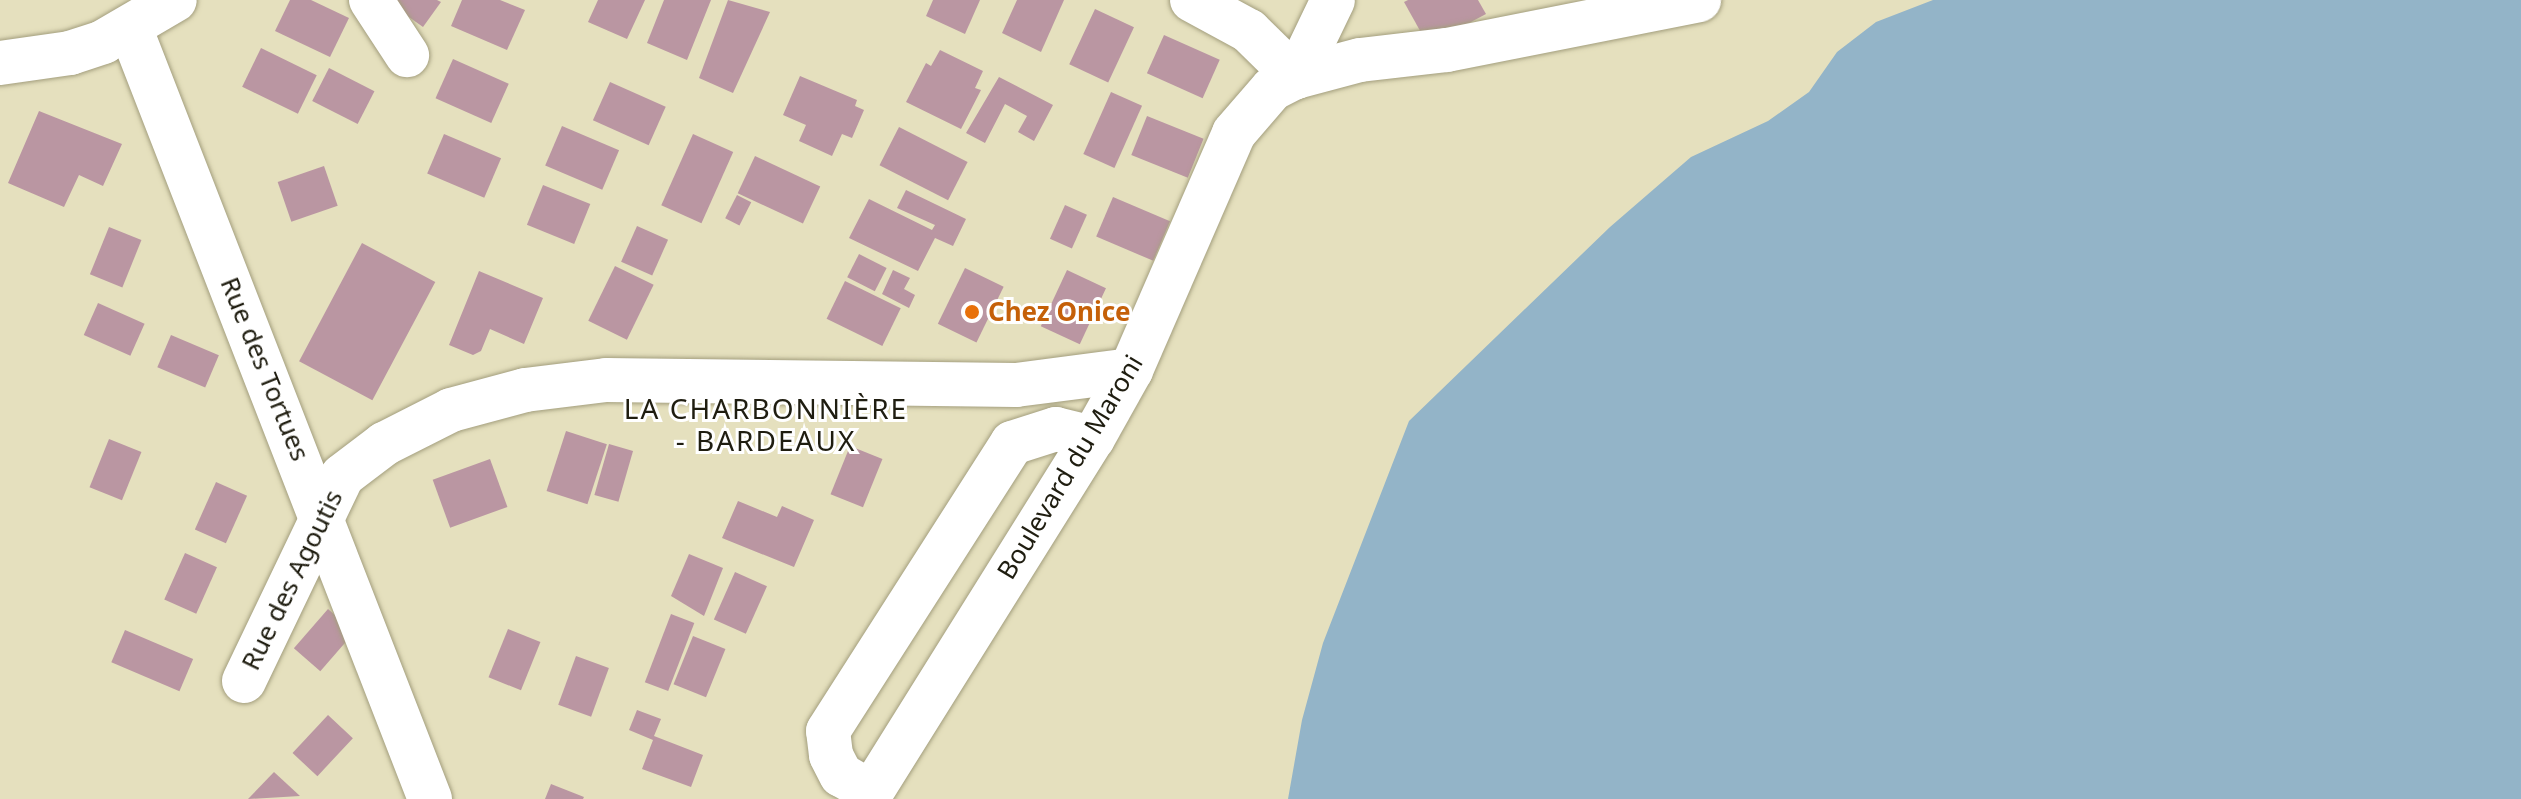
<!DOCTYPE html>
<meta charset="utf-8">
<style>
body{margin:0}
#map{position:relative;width:2521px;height:799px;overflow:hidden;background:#e5e0be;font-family:"Noto Sans",sans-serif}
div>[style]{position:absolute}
.water>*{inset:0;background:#93b4c8}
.building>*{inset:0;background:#ba96a2;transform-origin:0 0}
.roads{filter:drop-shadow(0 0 2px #a39e7d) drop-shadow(0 0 2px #a39e7d)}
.minor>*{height:44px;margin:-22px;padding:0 22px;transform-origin:22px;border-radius:22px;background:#fff}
.dots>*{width:22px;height:22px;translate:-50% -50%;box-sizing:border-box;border:4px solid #fff;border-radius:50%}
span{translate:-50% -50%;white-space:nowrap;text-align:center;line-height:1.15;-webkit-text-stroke:6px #fff;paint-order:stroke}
.food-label{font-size:26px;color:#c56008;font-weight:700}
.left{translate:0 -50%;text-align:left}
.street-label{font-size:26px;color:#1f1d10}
.neighbourhood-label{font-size:28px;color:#1f1d10;letter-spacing:2px}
</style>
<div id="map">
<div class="water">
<div style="clip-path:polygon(1933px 0,2521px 0,2521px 799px,1288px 799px,1302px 720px,1323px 643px,1409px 421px,1610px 227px,1691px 157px,1768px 121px,1809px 92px,1837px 52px,1876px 22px)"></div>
</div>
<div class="building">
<div style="clip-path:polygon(290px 0,311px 0,349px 18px,330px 57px,275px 31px)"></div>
<div style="clip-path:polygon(395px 0,437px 0,441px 2px,423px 27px,392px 5px)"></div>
<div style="clip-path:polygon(462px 0,500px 0,525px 10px,507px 50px,451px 26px)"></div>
<div style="clip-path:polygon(598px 0,645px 0,627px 39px,588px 22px)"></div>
<div style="clip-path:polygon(664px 0,711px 0,687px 60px,647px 43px)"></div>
<div style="clip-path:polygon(728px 0,770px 12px,733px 93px,699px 78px)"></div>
<div style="clip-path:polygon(933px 0,980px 0,965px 34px,926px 16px)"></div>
<div style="clip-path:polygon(1017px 0,1064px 0,1041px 52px,1002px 33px)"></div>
<div style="clip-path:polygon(1408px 0,1478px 0,1486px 14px,1428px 45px,1404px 2px)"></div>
<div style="left:1095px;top:9px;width:43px;height:61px;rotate:25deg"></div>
<div style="left:1164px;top:35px;width:61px;height:42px;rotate:24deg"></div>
<div style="left:261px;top:48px;width:62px;height:43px;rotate:26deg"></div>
<div style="clip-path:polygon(940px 50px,983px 71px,975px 88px,981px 90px,961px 129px,906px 102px,926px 63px,931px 66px)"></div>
<div style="left:453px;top:59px;width:61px;height:43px;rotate:24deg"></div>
<div style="left:329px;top:68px;width:51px;height:37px;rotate:27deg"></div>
<div style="clip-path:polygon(800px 76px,857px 100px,855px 106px,864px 110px,852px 138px,842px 134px,832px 156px,799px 141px,806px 125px,783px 115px)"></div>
<div style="clip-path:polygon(999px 77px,1053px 105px,1034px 141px,1018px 132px,1027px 116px,1005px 104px,985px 143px,966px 133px)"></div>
<div style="left:610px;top:82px;width:61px;height:42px;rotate:24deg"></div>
<div style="left:1111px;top:92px;width:34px;height:68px;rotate:24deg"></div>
<div style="clip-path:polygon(39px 111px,122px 144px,103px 186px,79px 175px,64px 207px,8px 183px)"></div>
<div style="left:1147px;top:116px;width:61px;height:42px;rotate:22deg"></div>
<div style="left:562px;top:126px;width:62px;height:43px;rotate:23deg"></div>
<div style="left:899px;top:127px;width:77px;height:43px;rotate:27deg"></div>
<div style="left:444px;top:134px;width:62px;height:43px;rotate:23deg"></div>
<div style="left:693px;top:134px;width:44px;height:78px;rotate:24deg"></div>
<div style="left:755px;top:156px;width:72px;height:41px;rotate:25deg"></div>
<div style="left:324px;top:166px;width:42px;height:49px;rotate:71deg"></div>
<div style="left:543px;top:185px;width:51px;height:43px;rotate:22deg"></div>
<div style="clip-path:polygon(906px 190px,966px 219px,953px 246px,935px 238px,918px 271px,849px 238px,869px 199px,932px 230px,935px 225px,897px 208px)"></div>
<div style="left:737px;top:195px;width:16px;height:26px;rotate:27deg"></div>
<div style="left:1113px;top:197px;width:62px;height:43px;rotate:23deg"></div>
<div style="left:1065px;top:205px;width:24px;height:37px;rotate:24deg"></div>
<div style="left:637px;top:226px;width:34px;height:39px;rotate:24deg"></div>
<div style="left:109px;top:227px;width:35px;height:51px;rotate:22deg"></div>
<div style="left:362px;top:243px;width:83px;height:134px;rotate:28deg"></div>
<div style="left:859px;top:254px;width:31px;height:26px;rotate:27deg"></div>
<div style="left:615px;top:266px;width:43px;height:61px;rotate:26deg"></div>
<div style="left:965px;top:268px;width:43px;height:62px;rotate:26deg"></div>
<div style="clip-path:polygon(893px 270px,910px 278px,904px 289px,915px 295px,909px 308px,882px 294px)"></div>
<div style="left:1067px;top:270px;width:43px;height:62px;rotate:25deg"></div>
<div style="clip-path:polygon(479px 271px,543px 298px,524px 344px,490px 329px,481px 351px,473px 355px,449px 345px)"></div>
<div style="left:845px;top:281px;width:62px;height:42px;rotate:26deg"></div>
<div style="left:98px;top:303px;width:51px;height:35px;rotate:24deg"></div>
<div style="left:171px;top:335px;width:52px;height:35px;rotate:23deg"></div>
<div style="left:566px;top:431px;width:43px;height:63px;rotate:18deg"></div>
<div style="left:109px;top:439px;width:35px;height:52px;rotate:22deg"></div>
<div style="left:609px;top:444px;width:25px;height:53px;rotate:16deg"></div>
<div style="left:850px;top:446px;width:35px;height:52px;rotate:22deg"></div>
<div style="left:490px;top:459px;width:51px;height:61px;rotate:70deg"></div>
<div style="left:216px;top:482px;width:34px;height:52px;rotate:24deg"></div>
<div style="clip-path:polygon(738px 501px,777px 517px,782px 506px,814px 520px,794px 567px,722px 538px)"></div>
<div style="left:185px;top:553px;width:35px;height:51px;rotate:24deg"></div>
<div style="clip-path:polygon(689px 554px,723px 568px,704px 616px,671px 596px)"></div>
<div style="left:735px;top:572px;width:35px;height:52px;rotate:24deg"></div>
<div style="left:328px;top:609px;width:35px;height:52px;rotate:41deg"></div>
<div style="left:671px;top:614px;width:25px;height:73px;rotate:21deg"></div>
<div style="left:508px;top:629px;width:35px;height:52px;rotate:22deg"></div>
<div style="left:125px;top:630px;width:74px;height:35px;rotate:23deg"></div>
<div style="left:693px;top:636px;width:35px;height:52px;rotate:22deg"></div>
<div style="left:576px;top:656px;width:35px;height:52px;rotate:20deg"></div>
<div style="clip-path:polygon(637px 710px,661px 719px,654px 736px,703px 755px,691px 787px,642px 769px,653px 740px,629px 730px)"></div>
<div style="left:328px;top:715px;width:34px;height:52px;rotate:43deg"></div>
<div style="clip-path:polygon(274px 772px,300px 796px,248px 799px)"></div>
<div style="clip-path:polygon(551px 784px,584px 797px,583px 799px,545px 799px)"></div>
</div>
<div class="roads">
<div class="minor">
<div style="left:371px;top:0;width:66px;rotate:56.8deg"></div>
<div style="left:1192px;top:0;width:65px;rotate:28.5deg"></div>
<div style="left:1249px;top:31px;width:66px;rotate:44.4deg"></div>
<div style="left:1296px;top:77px;width:85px;rotate:-64.3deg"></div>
<div style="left:131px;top:30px;width:825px;rotate:68.75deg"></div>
<div style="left:0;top:63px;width:71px;rotate:-8.1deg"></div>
<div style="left:70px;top:53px;width:35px;rotate:-18deg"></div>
<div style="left:103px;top:42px;width:83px;rotate:-30.3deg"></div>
<div style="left:244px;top:681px;width:227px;rotate:-64.4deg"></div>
<div style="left:342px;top:476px;width:53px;rotate:-37.3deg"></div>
<div style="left:384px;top:444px;width:75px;rotate:-26.9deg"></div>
<div style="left:451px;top:410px;width:77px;rotate:-15.1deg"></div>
<div style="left:525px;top:390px;width:82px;rotate:-7deg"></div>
<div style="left:606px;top:380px;width:410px;rotate:0.7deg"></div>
<div style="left:1016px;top:385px;width:116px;rotate:-7.4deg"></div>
<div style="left:871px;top:792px;width:34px;rotate:-150deg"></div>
<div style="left:841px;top:775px;width:22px;rotate:-117deg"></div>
<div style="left:831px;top:755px;width:24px;rotate:-97deg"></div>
<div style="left:828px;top:731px;width:342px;rotate:-57.4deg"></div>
<div style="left:1012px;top:443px;width:46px;rotate:-17.7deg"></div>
<div style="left:1056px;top:429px;width:38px;rotate:14deg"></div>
<div style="left:867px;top:799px;width:426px;rotate:-58deg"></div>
<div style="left:1093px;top:438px;width:78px;rotate:-60.8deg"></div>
<div style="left:1131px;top:370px;width:258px;rotate:-66.5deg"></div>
<div style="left:1234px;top:133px;width:58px;rotate:-49.2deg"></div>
<div style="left:1272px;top:89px;width:27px;rotate:-27deg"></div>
<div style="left:1296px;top:77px;width:66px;rotate:-14.9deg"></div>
<div style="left:1360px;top:60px;width:88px;rotate:-6.6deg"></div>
<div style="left:1447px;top:50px;width:257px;rotate:-11.2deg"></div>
</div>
</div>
<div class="dots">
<div style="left:972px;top:312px;background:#e8710a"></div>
</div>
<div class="food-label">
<span class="left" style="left:988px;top:312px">Chez Onice</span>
</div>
<div class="street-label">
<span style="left:265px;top:369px;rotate:68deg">Rue des Tortues</span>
<span style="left:1070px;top:467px;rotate:-59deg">Boulevard du Maroni</span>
<span style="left:292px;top:580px;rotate:-64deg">Rue des Agoutis</span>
</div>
<div class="neighbourhood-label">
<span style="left:766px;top:424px">LA CHARBONNIÈRE<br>- BARDEAUX</span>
</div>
</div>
